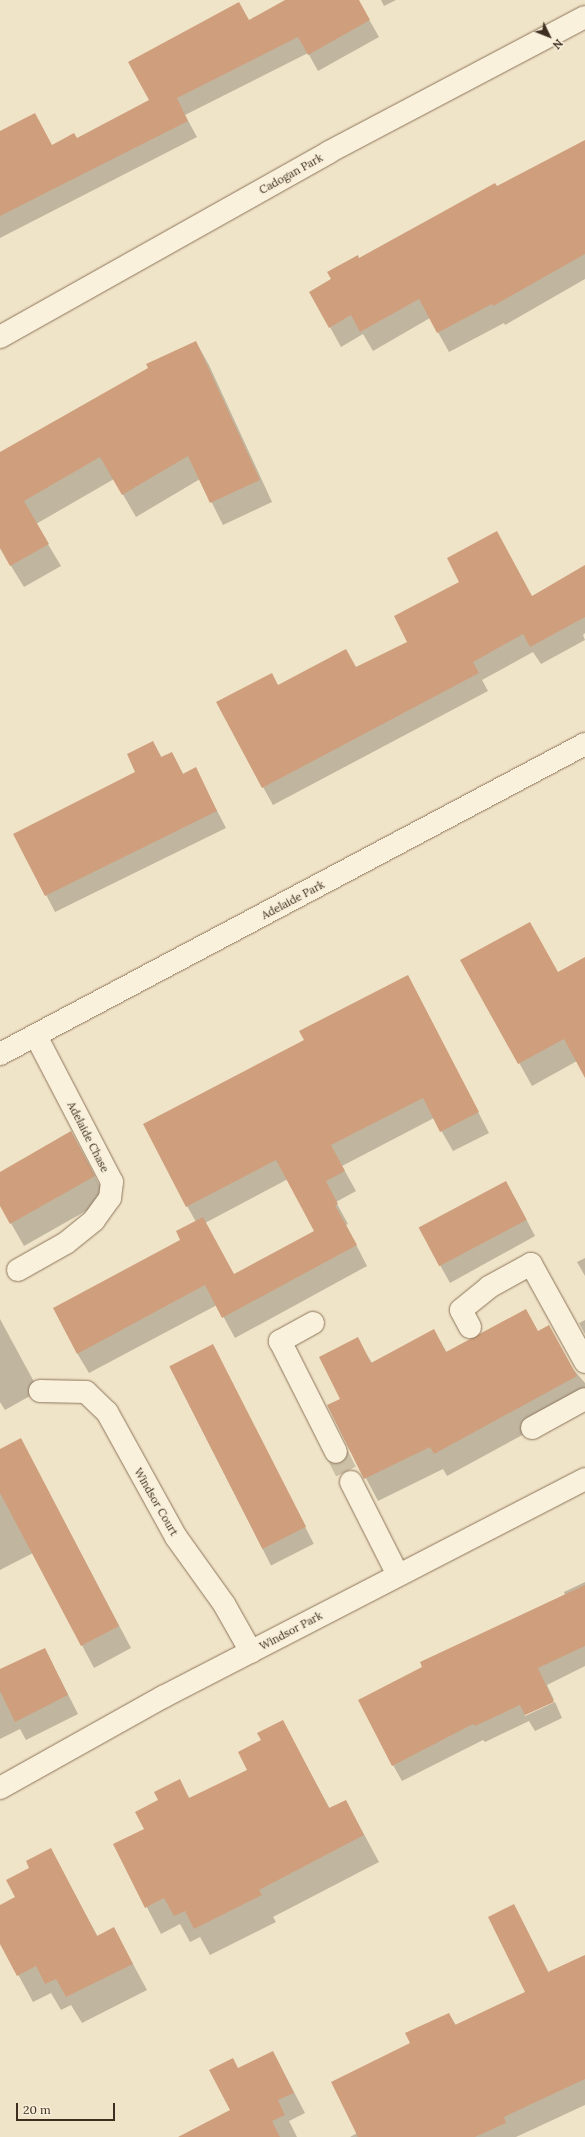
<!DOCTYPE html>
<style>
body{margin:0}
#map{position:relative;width:585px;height:2137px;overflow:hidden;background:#f0e4c8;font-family:Lora,serif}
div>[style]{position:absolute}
.shadow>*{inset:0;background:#0003;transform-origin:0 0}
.building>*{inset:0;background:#cf9f7d;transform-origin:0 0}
.minor-tunnel>*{height:22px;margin-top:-11px;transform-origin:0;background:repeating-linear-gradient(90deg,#ccc0a6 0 22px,transparent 0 33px)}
.roads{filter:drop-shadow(0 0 1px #8d765c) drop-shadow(0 0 1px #8d765c)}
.minor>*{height:22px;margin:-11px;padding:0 11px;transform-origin:11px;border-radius:11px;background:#faf1dc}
span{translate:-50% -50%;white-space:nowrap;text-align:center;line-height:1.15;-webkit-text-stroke:3px #f7eed8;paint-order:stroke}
.street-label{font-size:11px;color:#3d2e20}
.north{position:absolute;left:529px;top:16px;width:40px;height:40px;-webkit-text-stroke:3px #f7eed8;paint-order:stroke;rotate:133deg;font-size:11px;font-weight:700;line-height:16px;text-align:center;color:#3d2e20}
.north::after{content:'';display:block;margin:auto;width:14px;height:18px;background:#3d2e20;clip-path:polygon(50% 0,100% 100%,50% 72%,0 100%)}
.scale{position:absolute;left:16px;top:2103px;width:99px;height:18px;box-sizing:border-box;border:2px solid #3d2e20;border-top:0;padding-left:5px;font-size:12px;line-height:14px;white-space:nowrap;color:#3d2e20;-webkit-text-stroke:3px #f7eed8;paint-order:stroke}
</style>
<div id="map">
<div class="shadow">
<div style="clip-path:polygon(287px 0,358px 0,379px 37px,318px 71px,308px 53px,185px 115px,197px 137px,0 238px,0 158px,77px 139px,150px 101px,249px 21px)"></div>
<div style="clip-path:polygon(381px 0,396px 0,384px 6px)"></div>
<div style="clip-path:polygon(585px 141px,585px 279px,505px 325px,504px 323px,449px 352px,430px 318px,373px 351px,363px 334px,341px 347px,311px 293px,359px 259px)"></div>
<div style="clip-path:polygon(196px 342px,209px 365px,272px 502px,223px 525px,200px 479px,136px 517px,114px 479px,36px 524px,61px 566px,24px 587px,0 548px,0 454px)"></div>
<div style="clip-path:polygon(585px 566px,585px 633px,583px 635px,585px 640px,541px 664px,533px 652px,482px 680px,488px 691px,273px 805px,263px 787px,278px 686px,356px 667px,532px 597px)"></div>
<div style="clip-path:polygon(153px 742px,162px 758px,172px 753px,183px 774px,195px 768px,226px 828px,55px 912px,15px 835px,136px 772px)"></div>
<div style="clip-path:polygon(585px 958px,585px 1075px,577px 1061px,532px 1086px,462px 960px,558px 973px)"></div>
<div style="clip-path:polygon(evenodd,408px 976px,489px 1133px,453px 1151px,434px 1118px,342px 1166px,356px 1191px,336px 1202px,348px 1224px,346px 1225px,367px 1266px,235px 1338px,217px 1305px,89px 1373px,77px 1353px,182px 1240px,196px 1222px,187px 1206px,305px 1041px,408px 976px,288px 1179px,315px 1232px,234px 1275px,205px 1223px,288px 1179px)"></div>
<div style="clip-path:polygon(71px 1132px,107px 1199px,24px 1246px,0 1204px,0 1173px)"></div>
<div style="clip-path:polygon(515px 1198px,535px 1236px,450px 1283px,420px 1229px)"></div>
<div style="clip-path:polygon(585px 1258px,585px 1276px,577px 1262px)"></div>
<div style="clip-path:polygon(0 1319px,39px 1391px,5px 1410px,0 1402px)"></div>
<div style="clip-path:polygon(585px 1320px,585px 1334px,579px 1323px)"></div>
<div style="clip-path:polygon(549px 1327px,573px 1369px,585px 1383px,585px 1401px,447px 1476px,443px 1469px,378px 1501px,328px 1406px,341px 1399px,357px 1338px,372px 1363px,434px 1330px,447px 1353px,538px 1332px)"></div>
<div style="left:213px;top:1346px;width:222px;height:48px;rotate:63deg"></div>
<div style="clip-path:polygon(21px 1440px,131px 1648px,94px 1668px,33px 1553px,0 1570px,0 1451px)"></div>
<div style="clip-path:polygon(585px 1582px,585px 1666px,547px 1685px,554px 1700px,525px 1714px,525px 1716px,555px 1702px,562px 1718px,535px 1731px,529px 1721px,485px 1742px,483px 1740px,402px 1781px,393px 1765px,565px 1595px,564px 1592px)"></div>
<div style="clip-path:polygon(45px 1649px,78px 1714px,26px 1740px,20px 1729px,0 1739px,0 1679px)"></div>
<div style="clip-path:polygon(282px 1721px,330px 1809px,346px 1801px,379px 1862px,273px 1917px,276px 1922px,210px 1955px,200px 1937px,190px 1942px,180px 1924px,161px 1934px,114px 1845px,145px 1830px,160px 1800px,179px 1781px,190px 1799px,248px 1770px,263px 1741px)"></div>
<div style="clip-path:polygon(50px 1849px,98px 1937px,114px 1929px,147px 1990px,82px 2023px,71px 2005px,61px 2010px,51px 1993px,33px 2002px,0 1941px,0 1906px,17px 1898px)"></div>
<div style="clip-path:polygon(514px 1905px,549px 1973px,585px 1956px,585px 2105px,516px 2137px,350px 2137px,357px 2133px,411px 2043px,449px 2014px,456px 2025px,526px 1993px)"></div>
<div style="clip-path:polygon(273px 2052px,305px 2113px,289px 2121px,297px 2137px,180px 2137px,231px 2111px,238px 2069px)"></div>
</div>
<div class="building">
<div style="clip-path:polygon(285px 0,359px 0,370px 20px,308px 55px,298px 37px,177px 98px,188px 121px,0 216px,0 131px,35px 113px,52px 145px,74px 133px,77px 138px,149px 100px,128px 62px,239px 2px,249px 20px)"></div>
<div style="clip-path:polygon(585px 140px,585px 254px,493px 306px,492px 304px,437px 333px,419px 299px,360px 332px,351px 315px,329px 328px,309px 292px,331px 279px,327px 272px,358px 255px,359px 258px,495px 183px,497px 186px)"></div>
<div style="clip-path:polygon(196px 341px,260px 480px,210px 503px,188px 456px,122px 495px,100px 457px,24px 501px,49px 544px,10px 566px,0 548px,0 452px,148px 368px,146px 364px)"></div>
<div style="clip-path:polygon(497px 531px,532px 596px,585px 565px,585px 617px,530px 647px,523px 634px,473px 662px,479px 673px,262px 788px,216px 702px,272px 673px,278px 685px,346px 649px,356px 667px,407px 642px,394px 616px,459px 582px,447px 558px)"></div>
<div style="clip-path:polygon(153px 741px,161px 757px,172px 752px,183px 774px,196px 767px,217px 811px,45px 896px,13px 834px,135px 772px,127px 754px)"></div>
<div style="clip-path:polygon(530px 922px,558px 972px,585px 957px,585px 1078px,564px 1039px,518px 1064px,460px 960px)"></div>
<div style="clip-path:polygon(408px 975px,479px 1112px,440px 1132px,423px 1098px,331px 1145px,345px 1171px,326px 1181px,338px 1204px,335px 1205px,357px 1245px,222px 1318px,205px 1285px,77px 1354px,53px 1308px,180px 1240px,176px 1231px,203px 1217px,234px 1274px,314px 1231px,276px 1160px,186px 1207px,143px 1124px,304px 1040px,299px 1031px)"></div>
<div style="clip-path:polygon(71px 1131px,95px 1176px,10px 1224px,0 1206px,0 1172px)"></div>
<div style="left:506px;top:1181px;width:44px;height:99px;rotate:62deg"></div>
<div style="clip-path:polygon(526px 1309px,538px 1331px,549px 1325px,577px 1376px,434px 1454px,430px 1447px,364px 1479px,327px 1405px,340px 1399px,319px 1357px,358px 1337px,371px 1363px,434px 1329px,446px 1352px)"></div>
<div style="left:213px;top:1344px;width:205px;height:49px;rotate:63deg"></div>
<div style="clip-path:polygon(21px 1438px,119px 1626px,81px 1646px,0 1493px,0 1449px)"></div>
<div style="clip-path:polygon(585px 1585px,585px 1646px,538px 1668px,554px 1702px,525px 1715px,520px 1705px,475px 1726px,473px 1724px,392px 1766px,358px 1700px,422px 1667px,420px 1662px)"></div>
<div style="clip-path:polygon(45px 1648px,68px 1695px,15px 1722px,0 1691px,0 1669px)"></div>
<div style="clip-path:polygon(283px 1720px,329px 1808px,346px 1800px,364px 1835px,259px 1890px,262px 1895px,194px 1929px,185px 1911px,174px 1916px,164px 1898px,145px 1908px,113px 1844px,144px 1829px,135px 1812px,158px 1800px,154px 1792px,180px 1779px,189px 1798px,247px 1770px,238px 1752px,261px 1740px,257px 1733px)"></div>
<div style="clip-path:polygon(51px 1848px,97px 1936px,114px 1927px,133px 1964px,66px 1997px,56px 1979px,45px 1984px,36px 1966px,17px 1976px,0 1944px,0 1905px,15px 1897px,6px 1880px,29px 1868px,26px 1861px)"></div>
<div style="clip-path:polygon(514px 1904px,548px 1972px,585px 1955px,585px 2079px,504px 2117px,506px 2123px,475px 2137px,358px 2137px,331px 2082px,410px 2043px,405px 2033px,449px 2013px,455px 2025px,525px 1992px,488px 1917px)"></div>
<div style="clip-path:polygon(273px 2051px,294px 2093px,278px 2100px,285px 2115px,272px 2121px,280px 2137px,178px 2137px,230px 2110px,209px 2070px,233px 2058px,238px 2068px)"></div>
</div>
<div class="minor-tunnel">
<div style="left:336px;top:1452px;width:34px;rotate:63deg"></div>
</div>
<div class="roads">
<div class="minor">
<div style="left:0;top:337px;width:377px;rotate:-29.3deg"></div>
<div style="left:329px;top:152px;width:289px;rotate:-27.8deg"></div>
<div style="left:0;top:1054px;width:662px;rotate:-27.92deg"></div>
<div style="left:18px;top:1270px;width:55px;rotate:-29.4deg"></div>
<div style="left:66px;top:1243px;width:36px;rotate:-39deg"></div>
<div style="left:94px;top:1220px;width:27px;rotate:-54deg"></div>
<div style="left:110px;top:1198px;width:16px;rotate:-83deg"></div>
<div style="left:112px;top:1182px;width:165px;rotate:-117.5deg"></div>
<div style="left:313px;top:1323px;width:38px;rotate:151deg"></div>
<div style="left:280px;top:1341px;width:124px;rotate:63.2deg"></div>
<div style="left:470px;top:1327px;width:19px;rotate:-118deg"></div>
<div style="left:461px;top:1310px;width:36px;rotate:-39deg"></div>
<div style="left:489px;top:1287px;width:48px;rotate:-28.7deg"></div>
<div style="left:531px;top:1264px;width:112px;rotate:61.1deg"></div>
<div style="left:40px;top:1391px;width:46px;rotate:1.2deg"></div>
<div style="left:86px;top:1392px;width:29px;rotate:44deg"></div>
<div style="left:107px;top:1412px;width:143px;rotate:61.1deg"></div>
<div style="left:176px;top:1537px;width:82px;rotate:54.4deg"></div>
<div style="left:224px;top:1604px;width:55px;rotate:60.6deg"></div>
<div style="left:532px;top:1428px;width:60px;rotate:-28.7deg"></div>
<div style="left:351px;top:1482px;width:104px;rotate:63.2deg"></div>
<div style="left:0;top:1788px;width:187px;rotate:-29.2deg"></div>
<div style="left:163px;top:1697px;width:475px;rotate:-27.3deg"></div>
</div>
</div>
<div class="street-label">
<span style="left:291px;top:174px;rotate:-29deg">Cadogan Park</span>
<span style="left:293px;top:900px;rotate:-28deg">Adelaide Park</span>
<span style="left:88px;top:1137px;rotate:63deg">Adelaide Chase</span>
<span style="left:156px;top:1502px;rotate:60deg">Windsor Court</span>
<span style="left:291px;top:1631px;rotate:-28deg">Windsor Park</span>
</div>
<div class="north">N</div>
<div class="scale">20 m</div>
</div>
